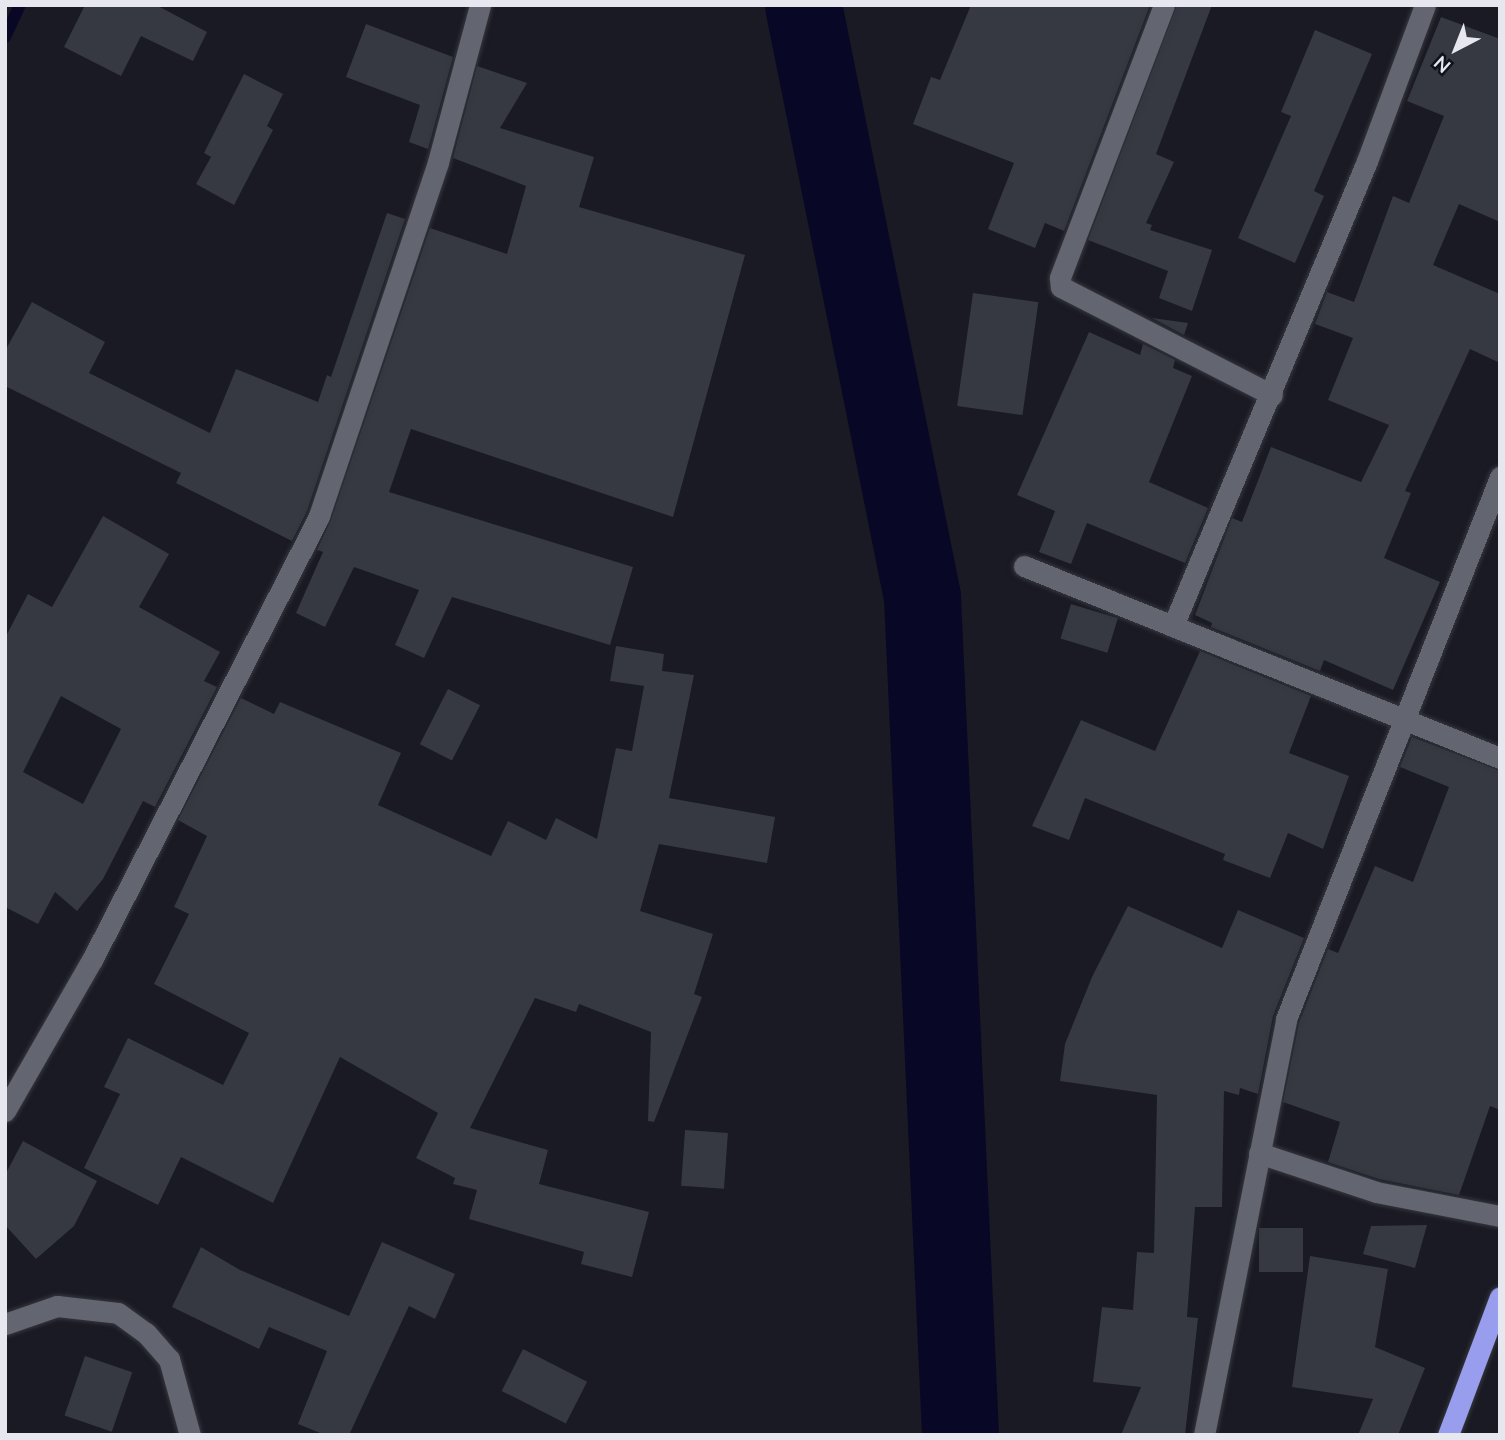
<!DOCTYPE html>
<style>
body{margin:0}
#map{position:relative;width:1505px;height:1440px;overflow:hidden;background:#191a23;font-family:Mulish,sans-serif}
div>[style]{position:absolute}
.stream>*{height:12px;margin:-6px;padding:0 6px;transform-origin:6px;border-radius:6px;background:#090726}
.river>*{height:77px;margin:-38.5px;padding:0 38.5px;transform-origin:38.5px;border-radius:38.5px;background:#090726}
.building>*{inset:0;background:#363842;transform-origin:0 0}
.roads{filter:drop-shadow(0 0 2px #37373e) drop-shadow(0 0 2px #37373e)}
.minor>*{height:21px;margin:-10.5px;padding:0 10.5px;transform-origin:10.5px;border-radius:10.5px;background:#636570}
.highway>*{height:21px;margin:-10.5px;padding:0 10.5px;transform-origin:10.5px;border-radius:10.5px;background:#989eed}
span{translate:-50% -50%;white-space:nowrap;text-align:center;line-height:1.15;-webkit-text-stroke:5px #10111a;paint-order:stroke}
.frame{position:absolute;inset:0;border:7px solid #e7e8ef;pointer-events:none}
.north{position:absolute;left:1421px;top:14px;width:70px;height:70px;-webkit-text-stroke:5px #10111a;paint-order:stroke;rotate:222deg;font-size:19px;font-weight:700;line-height:28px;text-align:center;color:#e7e8ef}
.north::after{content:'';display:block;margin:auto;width:24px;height:32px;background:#e7e8ef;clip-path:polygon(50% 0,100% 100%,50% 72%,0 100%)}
</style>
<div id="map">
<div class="stream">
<div style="left:5px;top:37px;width:35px;rotate:-65deg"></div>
</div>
<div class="river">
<div style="left:803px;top:5px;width:604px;rotate:78.63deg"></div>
<div style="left:922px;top:597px;width:839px;rotate:87.4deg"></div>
</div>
<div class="building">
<div style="clip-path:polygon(79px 5px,156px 5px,207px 32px,193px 61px,141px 36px,121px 76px,64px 47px,84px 7px)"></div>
<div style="clip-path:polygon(971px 5px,1150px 5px,1064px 231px,1045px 223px,1035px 248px,988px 229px,1014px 163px,913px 124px,931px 77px,940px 80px)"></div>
<div style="clip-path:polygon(1177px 5px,1212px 5px,1156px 154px,1174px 162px,1146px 223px,1152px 225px,1150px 230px,1212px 250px,1192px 311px,1159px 298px,1168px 271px,1088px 240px)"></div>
<div style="clip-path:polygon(1441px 17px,1500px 39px,1500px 222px,1459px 204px,1433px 265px,1500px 294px,1500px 363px,1470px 349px,1405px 491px,1411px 493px,1384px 558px,1440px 582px,1393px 690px,1324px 660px,1320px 671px,1211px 627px,1212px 623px,1195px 615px,1232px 518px,1242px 522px,1271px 447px,1361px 482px,1389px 425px,1328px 400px,1353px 338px,1315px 324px,1327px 292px,1354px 302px,1393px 196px,1409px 203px,1444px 116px,1407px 101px)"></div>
<div style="clip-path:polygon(366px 24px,453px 57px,428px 149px,409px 142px,420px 105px,346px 77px)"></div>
<div style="clip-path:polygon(1315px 30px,1372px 54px,1314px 191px,1324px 196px,1295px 263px,1238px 238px,1291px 116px,1281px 112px)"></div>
<div style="clip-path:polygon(477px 66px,527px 83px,500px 128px,594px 157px,579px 207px,745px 255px,673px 517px,411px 429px,389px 492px,633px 567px,610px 645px,452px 597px,424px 658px,395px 645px,419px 590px,354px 567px,325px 627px,296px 613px,323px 552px,317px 550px,331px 520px,430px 228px,507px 254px,526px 186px,453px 158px)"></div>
<div style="clip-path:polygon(244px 74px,283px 94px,267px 126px,273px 130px,234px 205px,196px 184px,211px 157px,204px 153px)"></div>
<div style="clip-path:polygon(387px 213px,405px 219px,307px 511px,292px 541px,176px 483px,181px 473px,5px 386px,5px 351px,32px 302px,105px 342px,89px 373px,210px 433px,236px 369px,318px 402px,327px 375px,331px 377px)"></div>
<div style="left:973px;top:293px;width:66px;height:114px;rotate:8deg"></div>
<div style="clip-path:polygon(1152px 318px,1188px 323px,1184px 335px)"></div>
<div style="clip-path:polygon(1089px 332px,1140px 355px,1143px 344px,1175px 360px,1173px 368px,1192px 376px,1149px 482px,1208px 508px,1185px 563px,1087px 523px,1071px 564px,1039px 552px,1055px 511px,1017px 495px)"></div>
<div style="clip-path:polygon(evenodd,103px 516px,169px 554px,139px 607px,220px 652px,204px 681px,217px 687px,155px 807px,143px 801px,103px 879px,77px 911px,55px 892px,38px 924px,5px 907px,5px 638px,28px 594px,52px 607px,103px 516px,61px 696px,121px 729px,83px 804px,23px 772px,61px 696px)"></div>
<div style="left:1071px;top:604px;width:49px;height:36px;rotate:17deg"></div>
<div style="clip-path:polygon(616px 646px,664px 654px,662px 671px,694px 675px,669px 798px,775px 817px,767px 863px,659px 844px,640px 911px,713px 934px,694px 994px,702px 997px,654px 1122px,648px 1121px,651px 1032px,579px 1004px,576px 1012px,535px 998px,470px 1128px,548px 1150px,539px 1184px,649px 1212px,632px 1277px,581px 1264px,584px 1252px,469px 1219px,477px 1190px,453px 1184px,455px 1178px,416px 1158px,438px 1113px,340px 1057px,273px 1203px,181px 1157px,158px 1205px,84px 1168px,120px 1094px,104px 1087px,128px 1038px,223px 1085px,249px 1033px,154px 984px,189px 914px,174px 907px,207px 836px,178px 820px,241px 698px,274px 714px,280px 702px,401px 753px,378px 805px,491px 856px,508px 821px,546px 840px,556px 818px,597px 839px,616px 748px,632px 751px,644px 686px,610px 681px)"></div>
<div style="clip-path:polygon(1200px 651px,1311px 696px,1289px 753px,1349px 776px,1323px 849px,1288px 833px,1270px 878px,1223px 860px,1225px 854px,1085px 798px,1069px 840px,1032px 826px,1081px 720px,1155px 751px)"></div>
<div style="left:448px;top:689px;width:36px;height:62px;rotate:27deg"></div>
<div style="clip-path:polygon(1412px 737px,1500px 771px,1500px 1110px,1490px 1106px,1459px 1195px,1379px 1179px,1328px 1162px,1340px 1122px,1283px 1102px,1299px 1023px,1328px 949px,1338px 953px,1375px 866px,1413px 882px,1449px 787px,1400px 767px)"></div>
<div style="clip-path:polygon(1128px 906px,1222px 948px,1238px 910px,1304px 938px,1273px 1016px,1258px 1094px,1240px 1088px,1239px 1095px,1224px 1091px,1222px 1207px,1195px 1207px,1187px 1317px,1198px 1318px,1185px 1435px,1121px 1435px,1141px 1387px,1093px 1382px,1102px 1307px,1133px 1310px,1137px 1252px,1154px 1253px,1157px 1095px,1060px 1081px,1065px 1044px,1092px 977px)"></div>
<div style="left:685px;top:1130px;width:43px;height:56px;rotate:4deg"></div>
<div style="clip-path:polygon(23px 1141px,97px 1181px,74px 1226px,36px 1259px,5px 1225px,5px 1175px)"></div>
<div style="clip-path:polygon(1427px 1225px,1415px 1268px,1363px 1254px,1371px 1226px)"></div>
<div style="left:1259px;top:1228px;width:44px;height:44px"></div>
<div style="clip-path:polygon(382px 1242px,455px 1274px,435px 1319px,409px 1306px,349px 1435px,325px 1435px,298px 1424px,327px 1351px,269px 1327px,259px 1349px,172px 1307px,201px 1247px,240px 1270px,349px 1316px)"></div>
<div style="clip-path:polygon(1310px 1256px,1388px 1269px,1375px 1347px,1425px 1368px,1398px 1435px,1358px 1435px,1373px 1399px,1292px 1387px)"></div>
<div style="left:523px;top:1349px;width:72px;height:47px;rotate:27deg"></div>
<div style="left:85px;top:1356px;width:50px;height:63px;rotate:19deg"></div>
</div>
<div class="roads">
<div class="minor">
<div style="left:1164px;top:5px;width:292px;rotate:110.9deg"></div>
<div style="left:1060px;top:278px;width:9px;rotate:84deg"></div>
<div style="left:1061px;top:287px;width:237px;rotate:27.1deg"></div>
<div style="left:1024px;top:566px;width:513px;rotate:21.97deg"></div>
<div style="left:1173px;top:626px;width:504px;rotate:-67.35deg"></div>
<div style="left:1367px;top:161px;width:166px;rotate:-69.6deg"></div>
<div style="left:5px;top:1111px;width:174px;rotate:-60.1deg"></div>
<div style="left:92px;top:960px;width:499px;rotate:-62.9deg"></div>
<div style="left:319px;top:516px;width:373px;rotate:-71.4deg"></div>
<div style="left:438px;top:162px;width:163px;rotate:-75deg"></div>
<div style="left:1259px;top:1153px;width:123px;rotate:18.4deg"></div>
<div style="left:1376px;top:1192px;width:126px;rotate:11deg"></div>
<div style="left:5px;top:1324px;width:55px;rotate:-19.1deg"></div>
<div style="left:57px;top:1306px;width:61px;rotate:6.5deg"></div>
<div style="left:118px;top:1313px;width:34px;rotate:36deg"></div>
<div style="left:146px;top:1333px;width:35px;rotate:49deg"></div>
<div style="left:169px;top:1359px;width:79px;rotate:74.6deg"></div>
<div style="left:1204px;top:1435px;width:424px;rotate:-78.8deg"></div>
<div style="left:1286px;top:1019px;width:583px;rotate:-68.45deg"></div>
</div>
<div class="highway">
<div style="left:1448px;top:1435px;width:147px;rotate:-69.4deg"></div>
</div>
</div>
<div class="frame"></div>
<div class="north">N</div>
</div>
